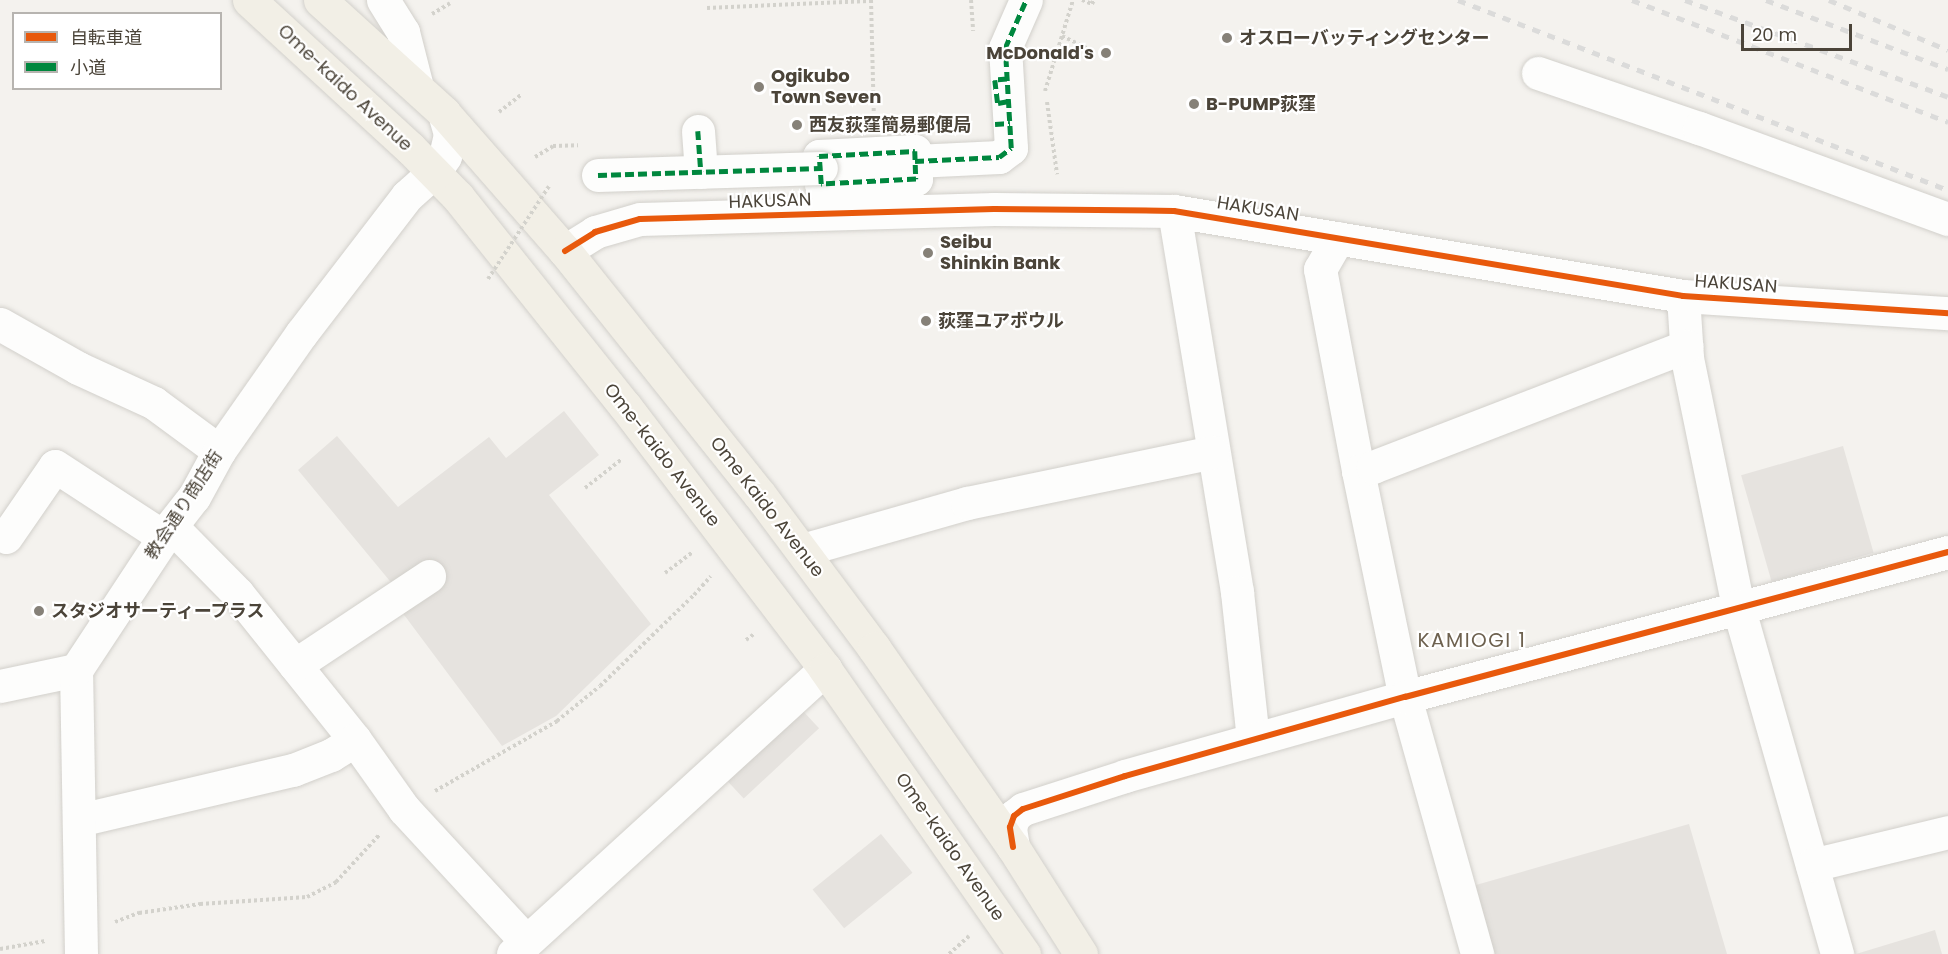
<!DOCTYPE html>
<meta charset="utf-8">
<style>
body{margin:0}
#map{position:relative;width:1948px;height:954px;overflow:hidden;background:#f4f2ee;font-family:Poppins,"Noto Sans JP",sans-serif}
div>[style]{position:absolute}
.parking>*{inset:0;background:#e6e3df;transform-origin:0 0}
.path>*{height:4px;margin-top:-2px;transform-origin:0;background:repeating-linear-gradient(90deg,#d3d2cc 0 3px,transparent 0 6px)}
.roads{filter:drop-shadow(0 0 2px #d2d0cb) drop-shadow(0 0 2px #d2d0cb)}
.minor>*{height:33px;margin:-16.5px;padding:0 16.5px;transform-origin:16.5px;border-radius:16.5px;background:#fdfdfc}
.major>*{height:33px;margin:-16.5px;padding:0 16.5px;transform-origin:16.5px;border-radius:16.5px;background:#f2efe6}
.rail>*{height:4.5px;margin-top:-2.25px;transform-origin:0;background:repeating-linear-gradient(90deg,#dbdbda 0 8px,transparent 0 16px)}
.path-bridge>*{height:4px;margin-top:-2px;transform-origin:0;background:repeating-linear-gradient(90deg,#d3d2cc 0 3px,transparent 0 6px)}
.bridges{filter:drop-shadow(0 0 2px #d2d0cb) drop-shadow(0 0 2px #d2d0cb)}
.minor-bridge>*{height:33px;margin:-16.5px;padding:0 16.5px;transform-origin:16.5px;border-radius:16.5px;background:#fdfdfc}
.quiet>*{height:4.5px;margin-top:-2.25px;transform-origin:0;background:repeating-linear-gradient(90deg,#00873e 0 9px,transparent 0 13.5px)}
.cycleway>*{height:6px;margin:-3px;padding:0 3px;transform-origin:3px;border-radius:3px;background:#e8590c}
.dots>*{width:16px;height:16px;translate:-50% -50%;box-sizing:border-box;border:3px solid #fff;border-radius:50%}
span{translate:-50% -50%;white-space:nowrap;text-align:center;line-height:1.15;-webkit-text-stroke:4.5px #fff;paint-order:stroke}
.poi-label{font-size:18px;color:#4b4439;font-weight:700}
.left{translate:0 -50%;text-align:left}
.right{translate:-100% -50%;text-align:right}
.street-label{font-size:18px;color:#4b4439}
.neighbourhood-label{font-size:20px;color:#6e6250;letter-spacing:1.5px}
.legend{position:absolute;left:12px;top:12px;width:210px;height:78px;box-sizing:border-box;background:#fff;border:2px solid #b7b4b0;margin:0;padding:8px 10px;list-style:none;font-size:18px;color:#4b4439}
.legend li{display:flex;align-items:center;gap:12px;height:30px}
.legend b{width:30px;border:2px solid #b7b4b0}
.scale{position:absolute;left:1741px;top:24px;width:111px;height:27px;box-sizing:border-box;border:3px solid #4b4439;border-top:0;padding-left:8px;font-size:18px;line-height:21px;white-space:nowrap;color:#4b4439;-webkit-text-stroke:4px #fff;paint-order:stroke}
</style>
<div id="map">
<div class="parking">
<div style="clip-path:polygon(564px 411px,599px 455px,549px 495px,651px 624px,556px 716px,502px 746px,387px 592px,394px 586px,298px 470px,337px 436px,398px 507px,489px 437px,506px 458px)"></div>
<div style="left:1843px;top:446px;width:111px;height:106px;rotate:74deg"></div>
<div style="left:802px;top:710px;width:25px;height:103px;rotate:47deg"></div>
<div style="clip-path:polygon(1689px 824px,1727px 954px,1489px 954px,1469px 887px)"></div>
<div style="left:881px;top:834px;width:50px;height:88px;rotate:51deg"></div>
<div style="clip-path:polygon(1935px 930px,1942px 954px,1856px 954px)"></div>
</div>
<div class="path">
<div style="left:871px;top:0;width:119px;rotate:88.6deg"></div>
<div style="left:971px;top:0;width:31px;rotate:86deg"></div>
<div style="left:1082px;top:0;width:11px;rotate:22deg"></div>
<div style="left:1092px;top:4px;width:4px;rotate:-63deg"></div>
<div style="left:707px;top:8px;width:162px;rotate:-2.5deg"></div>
<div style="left:432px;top:14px;width:21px;rotate:-31deg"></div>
<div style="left:1062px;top:36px;width:28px;rotate:26deg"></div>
<div style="left:1045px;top:91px;width:95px;rotate:-72.9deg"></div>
<div style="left:1047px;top:102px;width:73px;rotate:82.1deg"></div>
<div style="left:499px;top:112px;width:28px;rotate:-38deg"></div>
<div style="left:535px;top:157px;width:21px;rotate:-31deg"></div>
<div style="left:553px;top:146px;width:25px;rotate:-2deg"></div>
<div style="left:585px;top:488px;width:47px;rotate:-38.1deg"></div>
<div style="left:665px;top:573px;width:35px;rotate:-37deg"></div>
<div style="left:746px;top:640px;width:10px;rotate:-37deg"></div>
<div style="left:435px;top:791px;width:141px;rotate:-29.8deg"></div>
<div style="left:557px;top:721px;width:55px;rotate:-39.1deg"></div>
<div style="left:600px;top:686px;width:131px;rotate:-44.1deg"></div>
<div style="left:694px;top:595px;width:25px;rotate:-48deg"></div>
<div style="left:115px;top:922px;width:26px;rotate:-21deg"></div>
<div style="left:139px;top:913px;width:62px;rotate:-8.4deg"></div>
<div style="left:200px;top:904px;width:107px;rotate:-3.7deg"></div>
<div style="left:307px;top:897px;width:33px;rotate:-27deg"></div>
<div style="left:336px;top:882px;width:65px;rotate:-47.5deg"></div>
<div style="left:0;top:949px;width:46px;rotate:-10.1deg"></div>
<div style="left:949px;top:954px;width:27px;rotate:-42deg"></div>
</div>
<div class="roads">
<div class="minor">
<div style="left:383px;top:0;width:38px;rotate:58deg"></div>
<div style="left:403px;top:32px;width:57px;rotate:75.7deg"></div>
<div style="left:1538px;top:73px;width:170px;rotate:18.9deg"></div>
<div style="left:1699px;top:128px;width:265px;rotate:20.1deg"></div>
<div style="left:915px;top:151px;width:28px;rotate:88deg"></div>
<div style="left:916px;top:179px;width:95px;rotate:177deg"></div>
<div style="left:821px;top:184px;width:28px;rotate:-94deg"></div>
<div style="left:819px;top:156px;width:96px;rotate:-3deg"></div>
<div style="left:915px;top:161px;width:84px;rotate:-2.7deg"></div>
<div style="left:999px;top:157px;width:15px;rotate:-37deg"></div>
<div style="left:1011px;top:148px;width:100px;rotate:-93.4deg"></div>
<div style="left:1005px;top:48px;width:52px;rotate:-66.4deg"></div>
<div style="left:1174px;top:211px;width:386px;rotate:80.6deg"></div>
<div style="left:1237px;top:592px;width:148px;rotate:83.8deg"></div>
<div style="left:1338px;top:238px;width:36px;rotate:120deg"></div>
<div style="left:1320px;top:269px;width:206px;rotate:79.3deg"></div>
<div style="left:1358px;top:471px;width:231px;rotate:78.3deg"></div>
<div style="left:1405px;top:697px;width:267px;rotate:74.3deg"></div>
<div style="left:565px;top:251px;width:36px;rotate:-32deg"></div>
<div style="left:595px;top:232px;width:47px;rotate:-16.1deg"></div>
<div style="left:640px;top:219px;width:354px;rotate:-1.6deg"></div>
<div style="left:994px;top:209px;width:180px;rotate:0.6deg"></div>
<div style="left:1174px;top:211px;width:516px;rotate:9.48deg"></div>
<div style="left:1683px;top:296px;width:266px;rotate:3.7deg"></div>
<div style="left:1683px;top:296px;width:62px;rotate:86.3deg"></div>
<div style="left:1687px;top:358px;width:253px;rotate:78.4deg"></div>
<div style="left:1738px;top:606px;width:362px;rotate:74.1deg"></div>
<div style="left:0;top:324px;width:90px;rotate:29.4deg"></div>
<div style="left:78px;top:368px;width:84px;rotate:24.7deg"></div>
<div style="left:154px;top:403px;width:81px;rotate:36.4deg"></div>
<div style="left:1358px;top:471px;width:16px;rotate:-15deg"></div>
<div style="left:1373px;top:467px;width:336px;rotate:-21.1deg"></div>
<div style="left:171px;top:526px;width:95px;rotate:45.4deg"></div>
<div style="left:238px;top:594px;width:187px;rotate:51.3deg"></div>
<div style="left:355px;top:740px;width:85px;rotate:54.6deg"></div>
<div style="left:404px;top:809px;width:180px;rotate:47.3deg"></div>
<div style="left:6px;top:537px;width:86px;rotate:-55.4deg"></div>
<div style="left:55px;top:466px;width:130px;rotate:33.1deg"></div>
<div style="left:802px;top:550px;width:172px;rotate:-15.9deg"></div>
<div style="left:967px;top:503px;width:251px;rotate:-11.7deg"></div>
<div style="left:295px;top:665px;width:161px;rotate:-33.6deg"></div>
<div style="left:0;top:686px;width:78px;rotate:-11.9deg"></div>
<div style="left:79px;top:820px;width:220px;rotate:-13.2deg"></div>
<div style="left:293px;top:770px;width:41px;rotate:-21.5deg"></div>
<div style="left:331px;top:755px;width:28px;rotate:-32deg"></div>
<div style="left:1013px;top:847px;width:20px;rotate:-99deg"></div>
<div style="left:1010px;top:827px;width:12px;rotate:-70deg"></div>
<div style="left:1014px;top:816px;width:11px;rotate:-38deg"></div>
<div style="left:1023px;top:809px;width:107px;rotate:-17.9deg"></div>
<div style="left:1125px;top:776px;width:291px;rotate:-15.8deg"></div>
<div style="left:1405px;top:697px;width:562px;rotate:-14.95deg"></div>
<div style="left:1812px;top:865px;width:140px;rotate:-13.6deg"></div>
<div style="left:81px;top:954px;width:284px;rotate:-91deg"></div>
<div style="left:76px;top:670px;width:173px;rotate:-56.6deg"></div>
<div style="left:171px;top:526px;width:37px;rotate:-52deg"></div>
<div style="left:194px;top:497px;width:52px;rotate:-61.5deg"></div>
<div style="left:219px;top:451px;width:143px;rotate:-55deg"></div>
<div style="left:301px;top:334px;width:174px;rotate:-52.5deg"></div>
<div style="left:407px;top:196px;width:36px;rotate:-42deg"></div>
<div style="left:434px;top:172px;width:19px;rotate:-55deg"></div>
<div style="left:445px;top:156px;width:23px;rotate:-77deg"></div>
<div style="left:450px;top:134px;width:22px;rotate:-106deg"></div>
<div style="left:513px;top:954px;width:423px;rotate:-42.4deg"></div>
</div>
<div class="major">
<div style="left:249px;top:0;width:219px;rotate:42.6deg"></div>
<div style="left:410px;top:148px;width:69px;rotate:45.6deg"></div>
<div style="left:458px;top:197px;width:268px;rotate:51.4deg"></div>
<div style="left:625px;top:406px;width:330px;rotate:52.7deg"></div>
<div style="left:825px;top:669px;width:348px;rotate:55.1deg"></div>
<div style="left:320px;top:0;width:168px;rotate:42.3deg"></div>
<div style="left:444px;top:113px;width:184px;rotate:48.8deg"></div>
<div style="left:565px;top:251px;width:312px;rotate:51.4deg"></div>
<div style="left:760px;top:495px;width:191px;rotate:53.3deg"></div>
<div style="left:874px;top:648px;width:243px;rotate:55.1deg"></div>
<div style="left:1013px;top:847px;width:127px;rotate:57.6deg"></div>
</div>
</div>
<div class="rail">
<div style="left:1458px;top:0;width:526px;rotate:21.19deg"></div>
<div style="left:1632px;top:0;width:339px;rotate:21.1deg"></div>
<div style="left:1685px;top:0;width:280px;rotate:20.2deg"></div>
<div style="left:1766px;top:0;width:195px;rotate:20.8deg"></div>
<div style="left:1829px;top:0;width:129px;rotate:22.8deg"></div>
</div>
<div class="path-bridge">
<div style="left:488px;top:279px;width:111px;rotate:-56.7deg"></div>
</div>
<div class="bridges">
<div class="minor-bridge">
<div style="left:698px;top:131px;width:41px;rotate:85.8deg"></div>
<div style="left:598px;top:175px;width:223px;rotate:-1.8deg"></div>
</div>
</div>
<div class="quiet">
<div style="left:1007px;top:79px;width:12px;rotate:175deg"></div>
<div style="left:995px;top:80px;width:23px;rotate:83deg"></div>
<div style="left:998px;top:103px;width:11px;rotate:-10deg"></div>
<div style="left:995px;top:124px;width:15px;rotate:-4deg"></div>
<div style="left:698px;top:131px;width:41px;rotate:85.8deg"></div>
<div style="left:915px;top:151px;width:28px;rotate:88deg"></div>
<div style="left:916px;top:179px;width:95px;rotate:177deg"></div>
<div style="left:821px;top:184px;width:28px;rotate:-94deg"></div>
<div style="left:819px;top:156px;width:96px;rotate:-3deg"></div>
<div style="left:915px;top:161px;width:84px;rotate:-2.7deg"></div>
<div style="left:999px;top:157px;width:15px;rotate:-37deg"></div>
<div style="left:1011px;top:148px;width:100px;rotate:-93.4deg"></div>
<div style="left:1005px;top:48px;width:52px;rotate:-66.4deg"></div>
<div style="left:598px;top:175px;width:223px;rotate:-1.8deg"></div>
</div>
<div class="cycleway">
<div style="left:565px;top:251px;width:36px;rotate:-32deg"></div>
<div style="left:595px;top:232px;width:47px;rotate:-16.1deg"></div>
<div style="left:640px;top:219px;width:354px;rotate:-1.6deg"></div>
<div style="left:994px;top:209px;width:180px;rotate:0.6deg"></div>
<div style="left:1174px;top:211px;width:516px;rotate:9.48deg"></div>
<div style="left:1683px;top:296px;width:266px;rotate:3.7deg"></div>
<div style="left:1013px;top:847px;width:20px;rotate:-99deg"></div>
<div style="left:1010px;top:827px;width:12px;rotate:-70deg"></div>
<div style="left:1014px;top:816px;width:11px;rotate:-38deg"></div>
<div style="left:1023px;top:809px;width:107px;rotate:-17.9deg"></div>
<div style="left:1125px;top:776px;width:291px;rotate:-15.8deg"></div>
<div style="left:1405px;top:697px;width:562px;rotate:-14.95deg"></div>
</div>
<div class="dots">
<div style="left:1227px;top:38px;background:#868178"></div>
<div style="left:1106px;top:53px;background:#868178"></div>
<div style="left:759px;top:87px;background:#868178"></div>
<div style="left:1194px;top:104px;background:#868178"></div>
<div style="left:797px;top:125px;background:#868178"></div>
<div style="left:928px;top:253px;background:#868178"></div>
<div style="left:926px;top:321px;background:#868178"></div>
<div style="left:39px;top:611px;background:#868178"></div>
</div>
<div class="poi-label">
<span class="left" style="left:1239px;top:38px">オスローバッティングセンター</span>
<span class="right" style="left:1094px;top:53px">McDonald's</span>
<span class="left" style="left:771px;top:87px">Ogikubo<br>Town Seven</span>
<span class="left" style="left:1206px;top:104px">B-PUMP荻窪</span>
<span class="left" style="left:809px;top:125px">西友荻窪簡易郵便局</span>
<span class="left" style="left:940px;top:253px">Seibu<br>Shinkin Bank</span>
<span class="left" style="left:938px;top:321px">荻窪ユアボウル</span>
<span class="left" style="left:51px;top:611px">スタジオサーティープラス</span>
</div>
<div class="street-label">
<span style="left:345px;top:88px;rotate:43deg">Ome-kaido Avenue</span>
<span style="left:770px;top:201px;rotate:-2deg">HAKUSAN</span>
<span style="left:1258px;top:209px;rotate:9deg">HAKUSAN</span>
<span style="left:1736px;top:284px;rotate:4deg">HAKUSAN</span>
<span style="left:662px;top:455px;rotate:52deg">Ome-kaido Avenue</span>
<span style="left:184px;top:505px;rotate:-57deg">教会通り商店街</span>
<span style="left:767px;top:507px;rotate:52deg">Ome Kaido Avenue</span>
<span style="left:950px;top:847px;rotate:55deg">Ome-kaido Avenue</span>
</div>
<div class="neighbourhood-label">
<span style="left:1472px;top:640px">KAMIOGI 1</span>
</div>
<ul class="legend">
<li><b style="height:8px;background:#e8590c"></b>自転車道</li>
<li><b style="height:8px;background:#00873e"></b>小道</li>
</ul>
<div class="scale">20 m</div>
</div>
